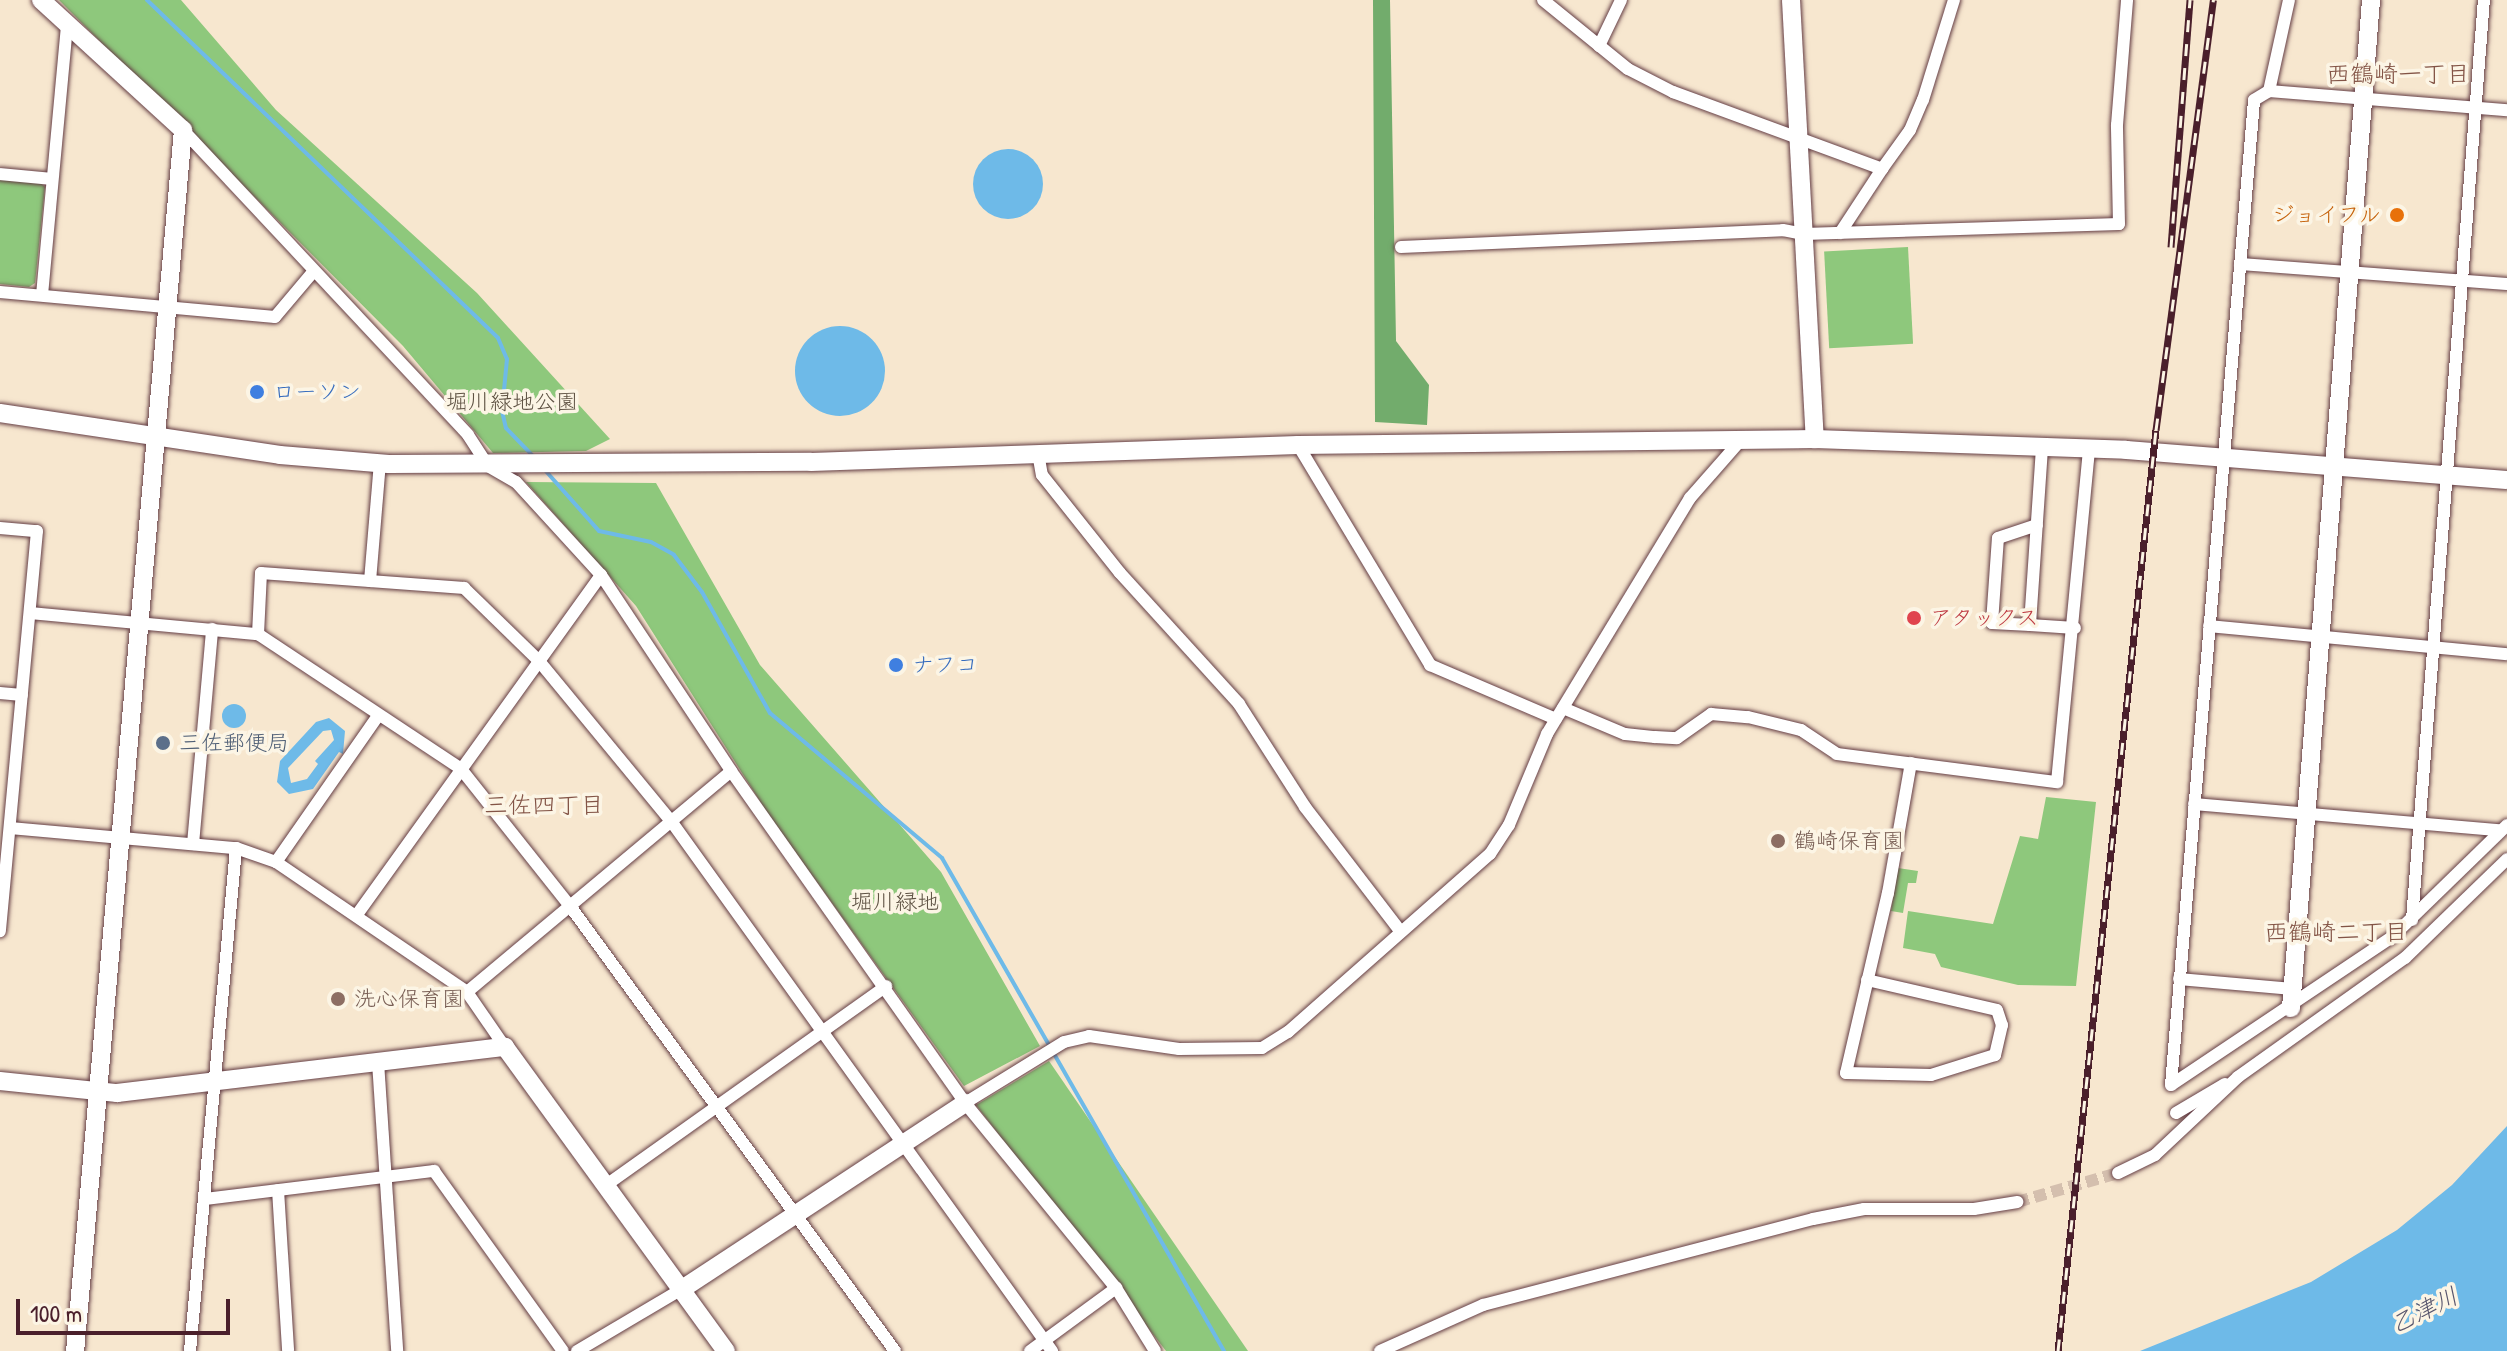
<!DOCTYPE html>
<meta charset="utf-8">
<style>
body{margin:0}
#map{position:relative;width:2507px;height:1351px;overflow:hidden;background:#f7e7cf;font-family:"Patrick Hand","Klee One",sans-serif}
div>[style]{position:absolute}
.green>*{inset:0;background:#8ec87c;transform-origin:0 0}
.forest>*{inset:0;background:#72ac6c}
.water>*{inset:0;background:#6ebae8}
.round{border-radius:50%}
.stream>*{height:4px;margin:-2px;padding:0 2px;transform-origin:2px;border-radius:2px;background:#6ebae8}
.street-tunnel>*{height:12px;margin-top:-6px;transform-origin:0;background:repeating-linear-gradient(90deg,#d4bfae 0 12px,transparent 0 18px)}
.roads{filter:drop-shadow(0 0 2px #643d44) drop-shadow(0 0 2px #643d44)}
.street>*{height:12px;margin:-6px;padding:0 6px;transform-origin:6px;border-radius:6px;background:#fff}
.secondary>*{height:18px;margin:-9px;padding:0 9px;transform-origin:9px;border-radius:9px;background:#fff}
.rail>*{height:7px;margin-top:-3.5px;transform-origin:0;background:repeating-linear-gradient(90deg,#fcf5e5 0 12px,#4a1f2b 0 24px);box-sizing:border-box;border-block:2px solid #4a1f2b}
.dots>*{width:22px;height:22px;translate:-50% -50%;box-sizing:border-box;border:4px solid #fcf5e5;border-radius:50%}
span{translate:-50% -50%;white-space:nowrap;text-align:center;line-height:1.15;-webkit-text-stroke:7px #fcf5e5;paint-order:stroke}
.food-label{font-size:22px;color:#c56008}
.right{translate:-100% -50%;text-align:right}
.shop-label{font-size:22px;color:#366cbe}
.left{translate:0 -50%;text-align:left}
.park-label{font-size:22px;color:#5e5243}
.health-label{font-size:22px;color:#be3a42}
.service-label{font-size:22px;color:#4e5e75}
.education-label{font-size:22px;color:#785e54}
.neighbourhood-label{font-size:24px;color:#835446}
.water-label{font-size:24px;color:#57556d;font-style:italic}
.scale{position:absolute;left:16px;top:1299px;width:214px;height:36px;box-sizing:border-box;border:4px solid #4a1f2b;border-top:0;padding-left:10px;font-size:24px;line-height:28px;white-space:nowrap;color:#4a1f2b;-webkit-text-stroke:6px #fcf5e5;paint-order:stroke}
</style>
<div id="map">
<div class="green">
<div style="clip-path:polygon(59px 0,181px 0,276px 110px,477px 293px,610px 439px,586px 451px,493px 453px,403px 346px)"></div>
<div style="clip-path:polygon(0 179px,40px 182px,45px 187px,35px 283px,29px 287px,0 284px)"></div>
<div style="left:1908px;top:247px;width:97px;height:84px;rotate:87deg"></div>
<div style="clip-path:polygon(526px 482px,656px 483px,760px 665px,941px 872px,1040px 1046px,964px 1086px,770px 817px,636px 606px)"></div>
<div style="clip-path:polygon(2046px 797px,2096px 802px,2076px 986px,2018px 985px,1941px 967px,1935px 954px,1903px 948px,1908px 911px,1993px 924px,2020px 836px,2038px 839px)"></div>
<div style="clip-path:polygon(1898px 868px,1918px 871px,1916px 883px,1908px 883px,1903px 913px,1891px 911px)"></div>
<div style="clip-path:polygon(1049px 1061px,1248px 1351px,1166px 1351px,976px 1105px)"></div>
</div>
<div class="forest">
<div style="clip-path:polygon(1373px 0,1390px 0,1396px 341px,1429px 385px,1427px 425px,1375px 422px)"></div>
</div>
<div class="water">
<div class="round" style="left:973px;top:149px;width:70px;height:70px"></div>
<div class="round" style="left:795px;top:326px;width:90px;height:90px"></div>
<div class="round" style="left:222px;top:704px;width:24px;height:24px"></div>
<div style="clip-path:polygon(evenodd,329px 718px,345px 731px,343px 754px,339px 752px,313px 789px,289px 794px,277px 782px,280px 761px,316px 722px,329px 718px,331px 730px,334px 740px,315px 761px,318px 764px,307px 779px,291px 783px,288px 768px,323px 731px,331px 730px)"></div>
<div style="clip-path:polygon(2507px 1126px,2507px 1351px,2140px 1351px,2311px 1282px,2397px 1230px,2452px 1185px)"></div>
</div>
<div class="stream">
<div style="left:147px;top:0;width:487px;rotate:43.9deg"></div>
<div style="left:498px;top:338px;width:23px;rotate:67deg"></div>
<div style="left:507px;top:359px;width:52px;rotate:95.5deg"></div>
<div style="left:502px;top:411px;width:17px;rotate:77deg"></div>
<div style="left:506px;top:428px;width:39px;rotate:46deg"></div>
<div style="left:544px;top:469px;width:83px;rotate:48.4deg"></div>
<div style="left:599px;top:531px;width:53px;rotate:11.9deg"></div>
<div style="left:651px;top:542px;width:26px;rotate:29deg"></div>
<div style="left:674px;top:555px;width:46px;rotate:52.9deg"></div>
<div style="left:702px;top:592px;width:139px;rotate:60.7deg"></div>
<div style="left:770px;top:713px;width:225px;rotate:40.1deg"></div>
<div style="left:942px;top:858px;width:568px;rotate:60.23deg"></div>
</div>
<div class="street-tunnel">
<div style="left:2017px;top:1202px;width:105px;rotate:-16deg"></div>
</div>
<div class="roads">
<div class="street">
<div style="left:1543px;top:0;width:109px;rotate:39.1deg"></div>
<div style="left:1628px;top:69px;width:51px;rotate:27.1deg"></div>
<div style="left:1673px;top:92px;width:223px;rotate:20.2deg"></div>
<div style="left:1882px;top:169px;width:48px;rotate:-54.3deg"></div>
<div style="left:1910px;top:130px;width:33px;rotate:-67deg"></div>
<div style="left:1923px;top:100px;width:105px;rotate:-72.8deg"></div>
<div style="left:1599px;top:46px;width:51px;rotate:-64.4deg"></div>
<div style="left:2269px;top:91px;width:93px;rotate:-77.6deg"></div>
<div style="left:183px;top:130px;width:417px;rotate:46.9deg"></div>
<div style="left:468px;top:435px;width:37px;rotate:57deg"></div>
<div style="left:488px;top:466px;width:32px;rotate:30deg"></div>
<div style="left:516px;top:482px;width:126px;rotate:47.6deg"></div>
<div style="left:601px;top:575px;width:235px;rotate:56.4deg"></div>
<div style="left:731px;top:771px;width:406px;rotate:54.8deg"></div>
<div style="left:965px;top:1103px;width:239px;rotate:50.8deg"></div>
<div style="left:1116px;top:1288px;width:74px;rotate:58.2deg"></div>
<div style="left:0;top:174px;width:52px;rotate:5.5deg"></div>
<div style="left:1840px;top:233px;width:77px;rotate:-56.7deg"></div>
<div style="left:1401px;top:247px;width:382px;rotate:-2.5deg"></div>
<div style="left:1783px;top:230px;width:21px;rotate:11deg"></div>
<div style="left:1804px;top:234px;width:315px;rotate:-1.8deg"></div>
<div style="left:2119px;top:224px;width:99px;rotate:-91.2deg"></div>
<div style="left:2117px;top:125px;width:125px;rotate:-85.4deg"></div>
<div style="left:2240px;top:264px;width:268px;rotate:4.3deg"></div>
<div style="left:0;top:292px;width:276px;rotate:5.2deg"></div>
<div style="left:275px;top:317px;width:59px;rotate:-49.8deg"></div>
<div style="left:42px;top:295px;width:272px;rotate:-84.7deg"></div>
<div style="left:1298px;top:445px;width:257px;rotate:59deg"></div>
<div style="left:1430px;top:665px;width:137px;rotate:23.2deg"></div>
<div style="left:2042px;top:448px;width:177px;rotate:93.9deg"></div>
<div style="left:2030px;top:625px;width:45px;rotate:3.8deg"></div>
<div style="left:1038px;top:453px;width:22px;rotate:80deg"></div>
<div style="left:1042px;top:475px;width:125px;rotate:51.5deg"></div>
<div style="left:1120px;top:573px;width:177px;rotate:47.7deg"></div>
<div style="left:1239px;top:704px;width:122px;rotate:57.3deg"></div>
<div style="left:1305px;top:807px;width:156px;rotate:52.5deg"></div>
<div style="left:0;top:528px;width:37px;rotate:5deg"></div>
<div style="left:37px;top:531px;width:402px;rotate:95.3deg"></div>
<div style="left:370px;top:581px;width:118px;rotate:-85.2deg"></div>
<div style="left:30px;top:613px;width:229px;rotate:5.3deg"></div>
<div style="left:258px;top:634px;width:61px;rotate:-87.2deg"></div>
<div style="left:261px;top:573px;width:204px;rotate:4.2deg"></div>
<div style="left:464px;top:588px;width:105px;rotate:44.2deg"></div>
<div style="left:539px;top:661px;width:207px;rotate:50.5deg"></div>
<div style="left:671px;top:821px;width:653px;rotate:54.29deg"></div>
<div style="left:2030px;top:625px;width:38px;rotate:-177deg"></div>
<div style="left:1992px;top:623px;width:85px;rotate:-86deg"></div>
<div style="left:1998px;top:538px;width:41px;rotate:-18.4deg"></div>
<div style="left:2209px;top:626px;width:299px;rotate:5.4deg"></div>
<div style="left:258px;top:634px;width:244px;rotate:33.6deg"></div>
<div style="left:461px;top:769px;width:175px;rotate:51.5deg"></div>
<div style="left:570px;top:906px;width:551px;rotate:53.86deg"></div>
<div style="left:0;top:693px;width:22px;rotate:5deg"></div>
<div style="left:1563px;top:708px;width:67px;rotate:22.8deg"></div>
<div style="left:1625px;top:734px;width:30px;rotate:6deg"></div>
<div style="left:1655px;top:737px;width:22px;rotate:3deg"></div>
<div style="left:1677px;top:738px;width:42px;rotate:-35.2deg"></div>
<div style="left:1711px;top:714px;width:37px;rotate:5deg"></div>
<div style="left:1748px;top:717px;width:55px;rotate:13.8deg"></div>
<div style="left:1801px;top:730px;width:43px;rotate:33.7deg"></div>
<div style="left:1837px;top:754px;width:222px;rotate:7.3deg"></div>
<div style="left:2057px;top:782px;width:336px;rotate:-84.5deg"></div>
<div style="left:2194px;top:804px;width:306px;rotate:4.9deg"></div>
<div style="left:10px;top:828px;width:227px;rotate:5.1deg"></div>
<div style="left:236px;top:848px;width:42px;rotate:19.3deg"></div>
<div style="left:276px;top:862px;width:231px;rotate:34.2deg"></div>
<div style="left:467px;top:992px;width:67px;rotate:55.4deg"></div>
<div style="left:193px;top:844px;width:216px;rotate:-84.9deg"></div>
<div style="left:276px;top:862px;width:178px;rotate:-55.1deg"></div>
<div style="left:356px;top:916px;width:420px;rotate:-54.3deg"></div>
<div style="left:2412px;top:920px;width:923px;rotate:-85.53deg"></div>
<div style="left:2179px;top:979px;width:114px;rotate:5deg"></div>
<div style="left:1867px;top:980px;width:133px;rotate:13deg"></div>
<div style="left:1997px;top:1010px;width:16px;rotate:72deg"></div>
<div style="left:2002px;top:1025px;width:31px;rotate:103deg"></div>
<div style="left:1995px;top:1055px;width:67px;rotate:162.6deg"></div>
<div style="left:1931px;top:1075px;width:85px;rotate:-178.7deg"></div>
<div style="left:1846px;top:1073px;width:185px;rotate:-76.9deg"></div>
<div style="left:1888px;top:893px;width:132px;rotate:-80deg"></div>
<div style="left:467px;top:992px;width:344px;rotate:-39.9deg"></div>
<div style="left:378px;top:1062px;width:290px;rotate:86.2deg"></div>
<div style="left:2171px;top:1085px;width:988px;rotate:-85.18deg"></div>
<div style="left:2254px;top:100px;width:17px;rotate:-31deg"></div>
<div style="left:2269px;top:91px;width:239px;rotate:4.6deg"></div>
<div style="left:2171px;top:1085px;width:265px;rotate:-33.8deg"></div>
<div style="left:2391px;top:938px;width:162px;rotate:-44.2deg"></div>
<div style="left:965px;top:1103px;width:116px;rotate:-31.6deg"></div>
<div style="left:1064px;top:1042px;width:26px;rotate:-13deg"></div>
<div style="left:1089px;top:1036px;width:91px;rotate:8.2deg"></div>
<div style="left:1179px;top:1049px;width:83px;rotate:-0.7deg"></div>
<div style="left:1262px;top:1048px;width:31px;rotate:-32deg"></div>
<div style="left:1288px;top:1032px;width:269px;rotate:-41.4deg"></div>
<div style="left:1490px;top:854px;width:35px;rotate:-57deg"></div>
<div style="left:1509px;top:825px;width:99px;rotate:-67.3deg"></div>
<div style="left:1547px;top:734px;width:276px;rotate:-58.8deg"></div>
<div style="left:1690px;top:498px;width:76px;rotate:-48.7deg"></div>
<div style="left:2176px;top:1113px;width:57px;rotate:-30.6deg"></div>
<div style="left:2118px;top:1173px;width:41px;rotate:-25.9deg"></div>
<div style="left:2155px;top:1155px;width:114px;rotate:-43.2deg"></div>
<div style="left:2238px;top:1077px;width:205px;rotate:-35.5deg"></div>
<div style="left:2405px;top:958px;width:142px;rotate:-44.1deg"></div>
<div style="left:605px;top:1186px;width:345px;rotate:-35.4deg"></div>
<div style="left:278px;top:1190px;width:161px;rotate:86.4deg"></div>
<div style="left:205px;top:1199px;width:231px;rotate:-7deg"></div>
<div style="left:434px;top:1171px;width:221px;rotate:54.4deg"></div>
<div style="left:190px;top:1351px;width:505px;rotate:-84.77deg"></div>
<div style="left:577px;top:1351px;width:122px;rotate:-30.6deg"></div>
<div style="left:1030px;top:1351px;width:107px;rotate:-36.2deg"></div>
<div style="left:1380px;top:1351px;width:113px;rotate:-24.1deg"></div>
<div style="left:1483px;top:1305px;width:341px;rotate:-14.6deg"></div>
<div style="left:1813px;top:1219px;width:52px;rotate:-11.1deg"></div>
<div style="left:1864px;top:1209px;width:110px"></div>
<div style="left:1974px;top:1209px;width:44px;rotate:-9.2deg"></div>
</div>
<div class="secondary">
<div style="left:41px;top:0;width:193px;rotate:42.5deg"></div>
<div style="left:183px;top:130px;width:1226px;rotate:95.05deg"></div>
<div style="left:1791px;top:0;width:440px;rotate:86.9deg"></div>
<div style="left:0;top:413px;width:283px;rotate:8.5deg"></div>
<div style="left:280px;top:455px;width:109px;rotate:4.7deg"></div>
<div style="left:389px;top:464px;width:422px;rotate:-0.3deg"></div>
<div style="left:811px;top:462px;width:487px;rotate:-2deg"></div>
<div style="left:1298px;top:445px;width:517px;rotate:-0.66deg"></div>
<div style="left:1815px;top:439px;width:311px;rotate:2deg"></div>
<div style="left:2126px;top:450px;width:382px;rotate:4.5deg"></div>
<div style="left:2291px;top:1008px;width:1011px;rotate:-85.46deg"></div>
<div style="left:0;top:1081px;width:118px;rotate:5.9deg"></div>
<div style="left:117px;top:1093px;width:391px;rotate:-6.8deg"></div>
<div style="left:505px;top:1047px;width:376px;rotate:54deg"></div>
<div style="left:682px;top:1289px;width:339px;rotate:-33.3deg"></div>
</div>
</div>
<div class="rail">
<div style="left:2171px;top:247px;width:248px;rotate:-85.6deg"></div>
<div style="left:2058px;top:1351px;width:926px;rotate:-83.93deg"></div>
<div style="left:2156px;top:430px;width:434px;rotate:-82.4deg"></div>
</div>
<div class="dots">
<div style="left:2397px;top:215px;background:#e8710a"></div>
<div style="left:257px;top:392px;background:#3f7fe0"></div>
<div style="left:1914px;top:618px;background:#e0444e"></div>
<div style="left:896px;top:665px;background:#3f7fe0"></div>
<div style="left:163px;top:743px;background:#5c6f8a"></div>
<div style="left:1778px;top:841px;background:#8d6e63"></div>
<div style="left:338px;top:999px;background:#8d6e63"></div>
</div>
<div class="food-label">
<span class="right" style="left:2381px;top:215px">ジョイフル</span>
</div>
<div class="shop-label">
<span class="left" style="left:273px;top:392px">ローソン</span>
<span class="left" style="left:912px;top:665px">ナフコ</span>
</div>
<div class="park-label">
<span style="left:512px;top:402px">堀川緑地公園</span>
<span style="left:895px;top:902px">堀川緑地</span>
</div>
<div class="health-label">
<span class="left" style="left:1930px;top:618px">アタックス</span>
</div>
<div class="service-label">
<span class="left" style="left:179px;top:743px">三佐郵便局</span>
</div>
<div class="education-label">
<span class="left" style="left:1794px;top:841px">鶴崎保育園</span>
<span class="left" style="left:354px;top:999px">洗心保育園</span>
</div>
<div class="neighbourhood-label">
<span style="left:2398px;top:74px">西鶴崎一丁目</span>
<span style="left:544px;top:805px">三佐四丁目</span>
<span style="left:2336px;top:932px">西鶴崎二丁目</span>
</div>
<div class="water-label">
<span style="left:2424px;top:1310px;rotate:-26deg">乙津川</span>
</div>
<div class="scale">100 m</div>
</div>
